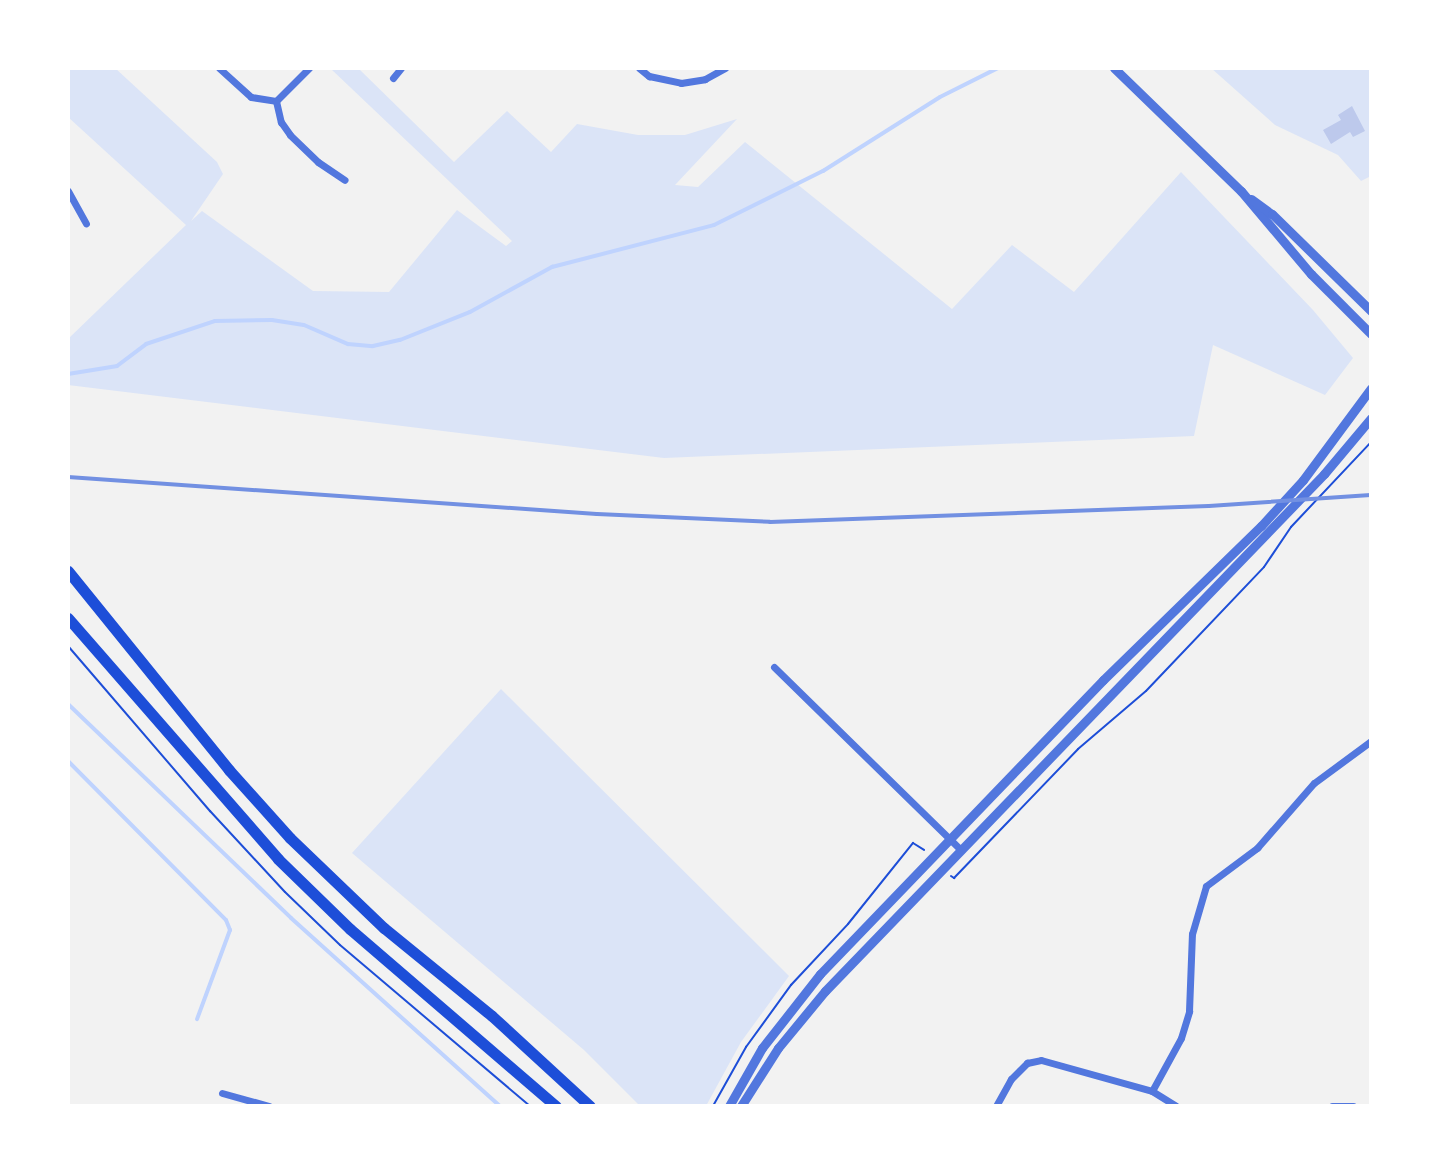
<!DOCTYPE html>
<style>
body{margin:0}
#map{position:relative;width:1439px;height:1174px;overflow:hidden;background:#f2f2f2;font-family:"PT Sans Narrow",sans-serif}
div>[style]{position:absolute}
.green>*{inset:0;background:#dbe4f7}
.stream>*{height:4px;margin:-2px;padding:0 2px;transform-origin:2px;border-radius:2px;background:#bfd3fe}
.building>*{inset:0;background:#bdc9ec}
.path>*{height:2px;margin:-1px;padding:0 1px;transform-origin:1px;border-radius:1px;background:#1d4ed8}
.minor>*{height:7px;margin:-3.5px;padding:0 3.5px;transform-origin:3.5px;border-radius:3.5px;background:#5277de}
.tertiary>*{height:9px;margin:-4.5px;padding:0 4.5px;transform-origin:4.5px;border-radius:4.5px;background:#5277de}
.secondary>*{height:11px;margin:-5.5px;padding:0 5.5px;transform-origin:5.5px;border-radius:5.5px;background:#1d4ed8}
.rail>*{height:4px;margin:-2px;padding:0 2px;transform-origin:2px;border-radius:2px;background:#7290e2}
span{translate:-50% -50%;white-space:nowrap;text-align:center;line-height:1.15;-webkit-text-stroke:6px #fff;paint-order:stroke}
.frame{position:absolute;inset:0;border:70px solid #fff;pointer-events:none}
</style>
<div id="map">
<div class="green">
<div style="clip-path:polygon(68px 68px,115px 68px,217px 162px,223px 174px,191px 221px,202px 211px,313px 291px,389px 292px,457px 210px,506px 246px,512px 241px,331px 69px,358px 68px,454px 162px,507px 111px,551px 152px,577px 124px,638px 135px,685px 135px,737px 119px,675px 185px,698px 187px,745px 142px,952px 309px,1012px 245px,1074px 292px,1181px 172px,1313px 310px,1353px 358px,1325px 395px,1213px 345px,1194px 436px,664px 458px,68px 385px,68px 339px,186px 225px,68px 117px)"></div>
<div style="clip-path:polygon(1211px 68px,1371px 68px,1371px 176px,1361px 181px,1338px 155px,1275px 125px)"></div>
<div style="clip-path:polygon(501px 689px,789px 976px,741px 1042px,706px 1106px,640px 1106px,584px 1050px,352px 853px)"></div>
</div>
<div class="stream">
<div style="left:68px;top:374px;width:50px;rotate:-9.3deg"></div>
<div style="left:117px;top:366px;width:36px;rotate:-37deg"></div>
<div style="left:146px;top:344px;width:73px;rotate:-18.4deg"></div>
<div style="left:215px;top:321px;width:57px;rotate:-1deg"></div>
<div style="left:272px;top:320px;width:32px;rotate:9deg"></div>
<div style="left:304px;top:325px;width:48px;rotate:23.4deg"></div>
<div style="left:348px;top:344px;width:25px;rotate:5deg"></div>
<div style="left:373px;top:346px;width:28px;rotate:-13deg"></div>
<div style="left:400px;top:340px;width:75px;rotate:-21.8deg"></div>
<div style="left:470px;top:312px;width:94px;rotate:-28.8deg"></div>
<div style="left:552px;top:267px;width:167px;rotate:-14.5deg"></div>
<div style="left:714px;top:225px;width:122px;rotate:-26.4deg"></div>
<div style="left:823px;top:171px;width:138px;rotate:-32.3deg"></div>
<div style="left:940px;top:97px;width:65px;rotate:-26.6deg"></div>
<div style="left:68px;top:704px;width:309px;rotate:43.8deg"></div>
<div style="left:291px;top:918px;width:281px;rotate:42deg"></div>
<div style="left:68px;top:761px;width:224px;rotate:45.2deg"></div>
<div style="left:226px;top:920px;width:11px;rotate:68deg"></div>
<div style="left:230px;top:930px;width:95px;rotate:110.3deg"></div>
</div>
<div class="building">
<div style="clip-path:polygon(1352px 106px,1365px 131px,1353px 137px,1350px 132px,1331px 144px,1323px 130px,1341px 120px,1338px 115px)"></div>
</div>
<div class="path">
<div style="left:68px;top:646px;width:218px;rotate:49.3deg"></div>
<div style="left:210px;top:811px;width:110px;rotate:47.2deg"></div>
<div style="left:285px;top:892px;width:76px;rotate:43.9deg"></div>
<div style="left:340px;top:945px;width:249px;rotate:40.3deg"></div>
<div style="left:951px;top:876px;width:4px;rotate:34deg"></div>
<div style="left:954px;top:878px;width:179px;rotate:-46.1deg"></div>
<div style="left:1078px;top:749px;width:89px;rotate:-40.5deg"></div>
<div style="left:1146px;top:691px;width:171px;rotate:-46.4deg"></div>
<div style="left:1264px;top:567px;width:48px;rotate:-56deg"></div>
<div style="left:1291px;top:527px;width:117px;rotate:-46.7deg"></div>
<div style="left:713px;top:1106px;width:68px;rotate:-60.8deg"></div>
<div style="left:746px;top:1047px;width:77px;rotate:-54deg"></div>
<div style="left:791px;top:985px;width:83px;rotate:-46.9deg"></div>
<div style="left:848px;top:924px;width:104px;rotate:-51.3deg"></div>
<div style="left:913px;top:843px;width:13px;rotate:32deg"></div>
</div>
<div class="minor">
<div style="left:219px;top:68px;width:43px;rotate:42.2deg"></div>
<div style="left:251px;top:97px;width:25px;rotate:9deg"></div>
<div style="left:639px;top:68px;width:13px;rotate:39deg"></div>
<div style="left:649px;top:76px;width:33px;rotate:12deg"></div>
<div style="left:681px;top:83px;width:24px;rotate:-9deg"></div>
<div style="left:705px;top:79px;width:23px;rotate:-29deg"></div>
<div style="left:393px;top:78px;width:13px;rotate:-51deg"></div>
<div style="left:276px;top:101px;width:22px;rotate:77deg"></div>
<div style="left:281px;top:122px;width:16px;rotate:55deg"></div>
<div style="left:290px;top:135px;width:39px;rotate:44deg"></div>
<div style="left:318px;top:162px;width:32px;rotate:34deg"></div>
<div style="left:276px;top:101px;width:47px;rotate:-45deg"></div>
<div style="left:68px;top:191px;width:37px;rotate:61deg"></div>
<div style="left:774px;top:667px;width:262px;rotate:44.4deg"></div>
<div style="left:1152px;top:1091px;width:60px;rotate:-61.3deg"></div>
<div style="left:1181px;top:1038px;width:28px;rotate:-73deg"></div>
<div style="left:1189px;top:1011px;width:77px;rotate:-87.8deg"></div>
<div style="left:1192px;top:934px;width:50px;rotate:-73.7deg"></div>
<div style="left:1206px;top:886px;width:64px;rotate:-36.7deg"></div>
<div style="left:1257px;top:848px;width:86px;rotate:-48.8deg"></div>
<div style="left:1314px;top:783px;width:71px;rotate:-36.4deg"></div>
<div style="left:222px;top:1093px;width:49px;rotate:15.5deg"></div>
<div style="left:996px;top:1106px;width:31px;rotate:-61deg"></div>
<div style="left:1011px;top:1079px;width:23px;rotate:-45deg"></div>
<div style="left:1027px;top:1063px;width:14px;rotate:-12deg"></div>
<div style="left:1041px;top:1060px;width:115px;rotate:15.6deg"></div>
<div style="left:1152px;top:1091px;width:28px;rotate:32deg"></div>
<div style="left:1332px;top:1106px;width:21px"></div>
</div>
<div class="tertiary">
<div style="left:1114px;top:68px;width:177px;rotate:44.1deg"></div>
<div style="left:1241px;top:191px;width:109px;rotate:49.9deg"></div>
<div style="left:1311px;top:274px;width:85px;rotate:45deg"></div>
<div style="left:1251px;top:199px;width:26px;rotate:36deg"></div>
<div style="left:1272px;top:214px;width:139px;rotate:44.4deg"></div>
<div style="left:729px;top:1106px;width:67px;rotate:-60.4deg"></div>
<div style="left:762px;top:1048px;width:94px;rotate:-51.9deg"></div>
<div style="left:820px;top:974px;width:408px;rotate:-46.1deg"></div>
<div style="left:1103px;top:680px;width:221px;rotate:-44.3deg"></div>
<div style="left:1261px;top:526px;width:62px;rotate:-47.6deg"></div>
<div style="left:1303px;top:480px;width:114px;rotate:-53.5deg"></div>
<div style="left:741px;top:1106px;width:69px;rotate:-57.5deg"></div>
<div style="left:778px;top:1048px;width:74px;rotate:-50.5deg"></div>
<div style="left:825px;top:991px;width:719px;rotate:-46.01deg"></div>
<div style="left:1324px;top:474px;width:73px;rotate:-50deg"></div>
</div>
<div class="secondary">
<div style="left:68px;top:571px;width:256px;rotate:51deg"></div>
<div style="left:229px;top:770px;width:91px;rotate:48.1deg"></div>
<div style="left:290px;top:838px;width:130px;rotate:43.8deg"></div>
<div style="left:384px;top:928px;width:139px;rotate:39.2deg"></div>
<div style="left:492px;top:1016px;width:133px;rotate:42.6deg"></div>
<div style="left:68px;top:618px;width:320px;rotate:48.9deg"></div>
<div style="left:278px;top:859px;width:100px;rotate:44.2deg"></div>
<div style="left:350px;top:929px;width:272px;rotate:40.7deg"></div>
</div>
<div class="rail">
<div style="left:68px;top:477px;width:530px;rotate:4deg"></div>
<div style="left:597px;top:514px;width:173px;rotate:2.6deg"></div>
<div style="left:770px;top:522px;width:439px;rotate:-2.1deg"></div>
<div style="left:1209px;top:506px;width:162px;rotate:-3.9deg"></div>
</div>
<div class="frame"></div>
</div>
